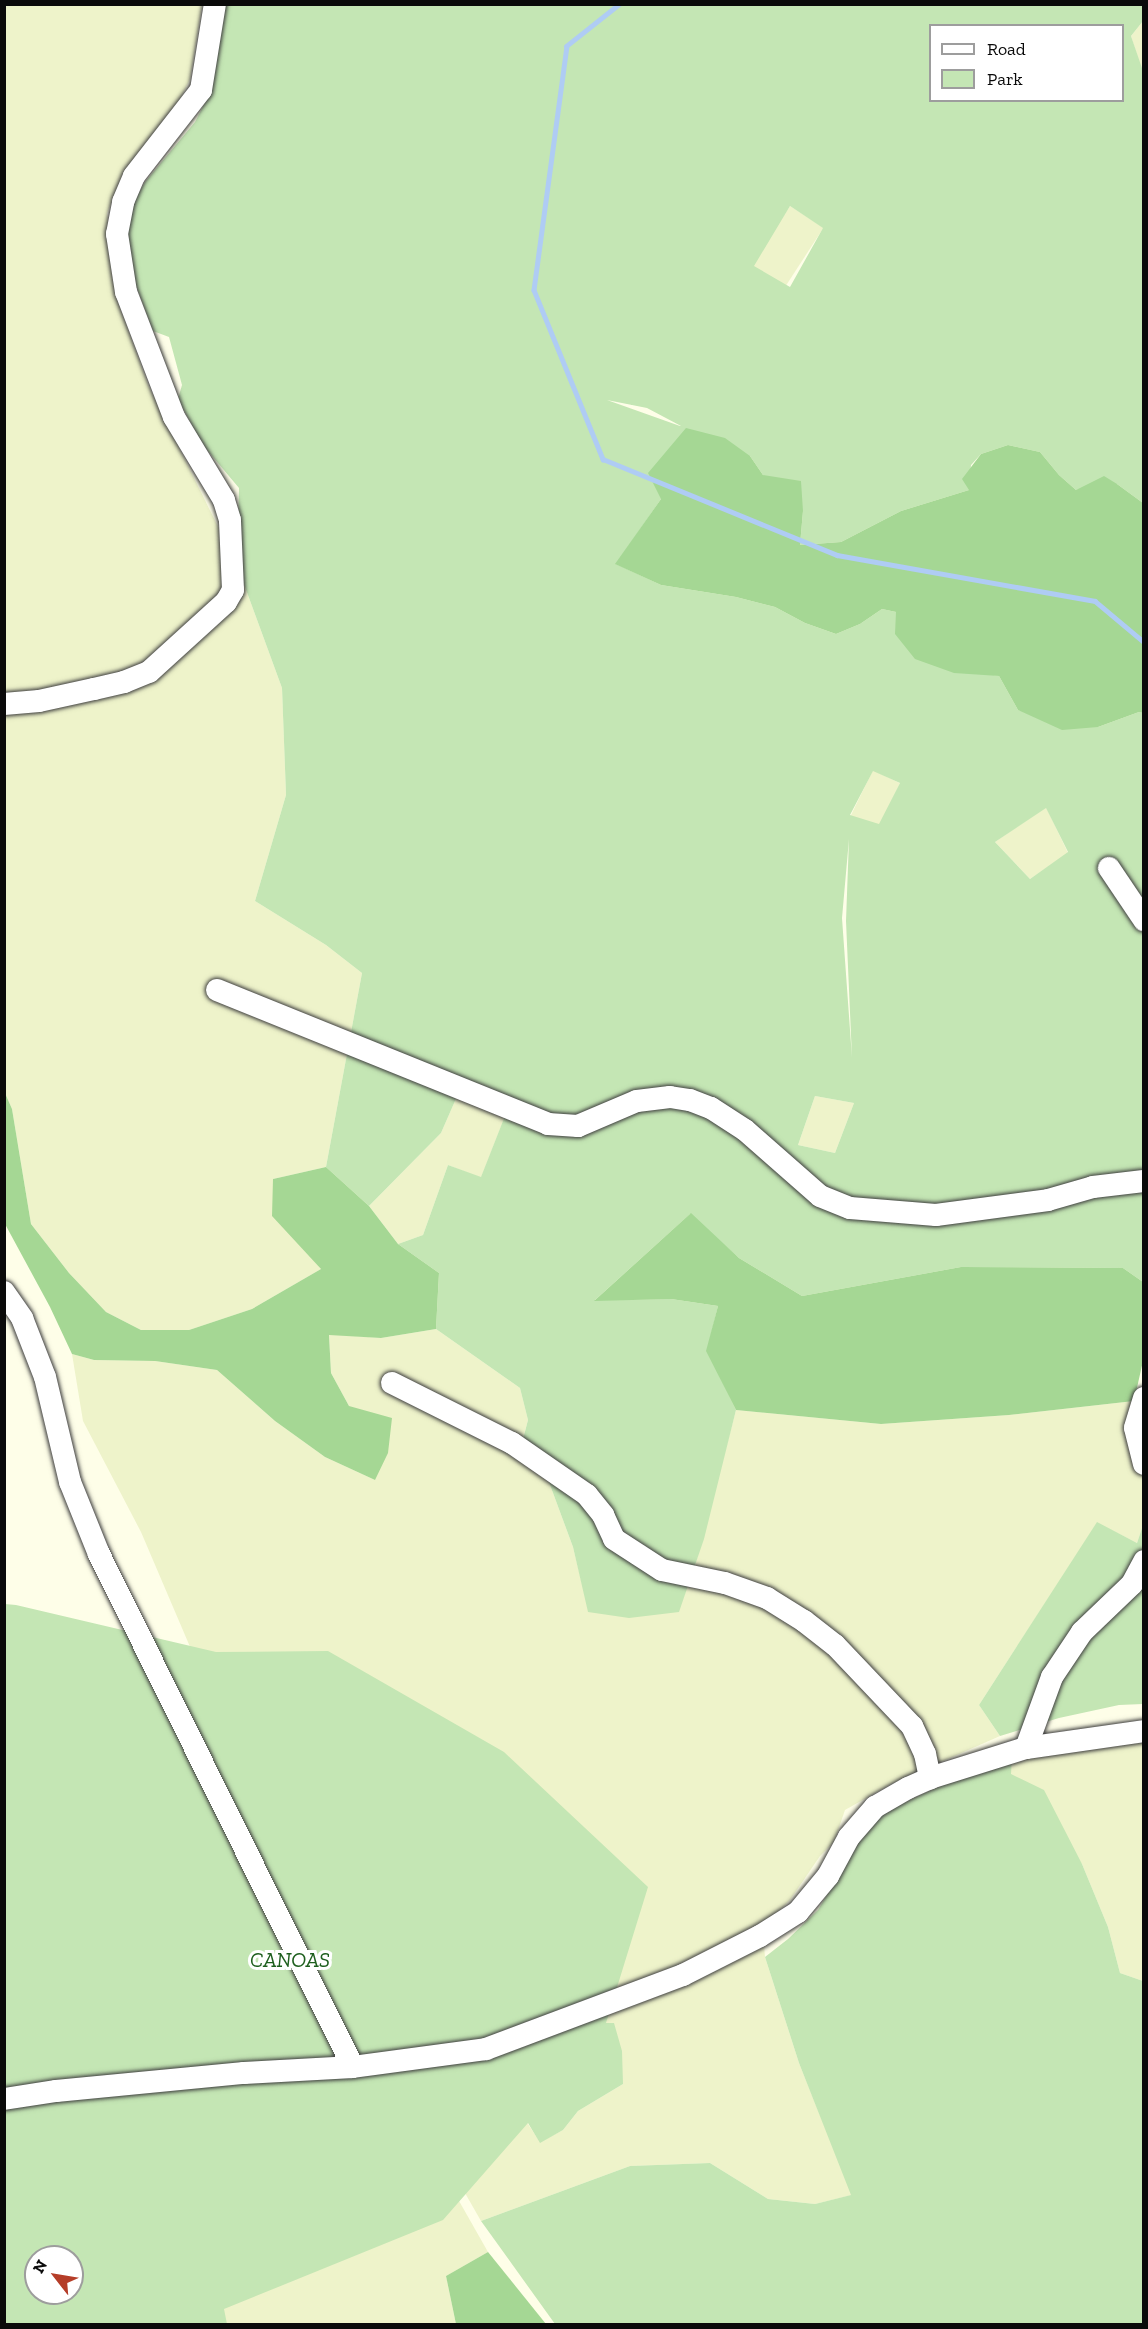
<!DOCTYPE html>
<style>
body{margin:0}
#map{position:relative;width:1148px;height:2329px;overflow:hidden;background:#fefee8;font-family:"Zilla Slab",serif}
div>[style]{position:absolute}
.farmland>*{inset:0;background:#eef3ca;transform-origin:0 0}
.green>*{inset:0;background:#c4e6b4}
.forest>*{inset:0;background:#a5d794}
.stream>*{height:4.5px;margin:-2.25px;padding:0 2.25px;transform-origin:2.25px;border-radius:2.25px;background:#afccf4}
.roads{filter:drop-shadow(0 0 2px #3d3d3d) drop-shadow(0 0 2px #3d3d3d)}
.minor>*{height:22px;margin:-11px;padding:0 11px;transform-origin:11px;border-radius:11px;background:#fff}
span{translate:-50% -50%;white-space:nowrap;text-align:center;line-height:1.15;-webkit-text-stroke:6px #fff;paint-order:stroke}
.park-label{font-size:21px;color:#1e5f1e;font-style:italic}
.frame{position:absolute;inset:0;border:6px solid #0a0a0a;pointer-events:none}
.legend{position:absolute;left:929px;top:24px;width:195px;height:78px;box-sizing:border-box;background:#fff;border:2px solid #9d9d9d;margin:0;padding:8px 10px;list-style:none;font-size:18px;color:#0a0a0a}
.legend li{display:flex;align-items:center;gap:12px;height:30px}
.legend b{width:30px;border:2px solid #9d9d9d}
.north{position:absolute;left:24px;top:2245px;width:60px;height:60px;box-sizing:border-box;background:#fff;border:2px solid #9d9d9d;border-radius:50%;rotate:301deg;font-size:16px;font-weight:700;line-height:24px;text-align:center;color:#0a0a0a}
.north::after{content:'';display:block;margin:auto;width:21px;height:27px;background:#b53d28;clip-path:polygon(50% 0,100% 100%,50% 72%,0 100%)}
</style>
<div id="map">
<div class="farmland">
<div style="clip-path:polygon(4px 5px,202px 5px,190px 79px,175px 110px,123px 174px,107px 213px,118px 302px,148px 385px,237px 565px,282px 688px,286px 795px,255px 901px,326px 945px,362px 973px,326px 1167px,273px 1179px,303px 1247px,321px 1269px,252px 1309px,189px 1330px,141px 1330px,106px 1312px,69px 1273px,31px 1224px,12px 1109px,5px 1093px)"></div>
<div style="clip-path:polygon(1143px 21px,1143px 74px,1131px 36px)"></div>
<div style="left:790px;top:206px;width:40px;height:71px;rotate:33deg"></div>
<div style="left:873px;top:770px;width:30px;height:51px;rotate:26deg"></div>
<div style="clip-path:polygon(1046px 807px,1068px 853px,1030px 879px,995px 842px)"></div>
<div style="clip-path:polygon(462px 1085px,512px 1098px,481px 1178px,448px 1165px,423px 1235px,398px 1244px,369px 1206px,441px 1133px)"></div>
<div style="clip-path:polygon(815px 1096px,854px 1103px,835px 1153px,798px 1145px)"></div>
<div style="clip-path:polygon(436px 1329px,520px 1388px,528px 1420px,518px 1457px,546px 1474px,573px 1547px,589px 1612px,691px 1581px,736px 1410px,881px 1424px,1009px 1415px,1134px 1401px,1143px 1442px,1143px 1525px,1137px 1543px,1097px 1523px,979px 1705px,1000px 1736px,891px 1784px,845px 1810px,834px 1842px,820px 1856px,790px 1900px,775px 1915px,744px 1937px,521px 2033px,211px 1696px,141px 1532px,83px 1421px,72px 1354px,94px 1360px,155px 1361px,217px 1370px,275px 1421px,325px 1457px,375px 1480px,349px 1406px,331px 1373px,329px 1334px,381px 1338px)"></div>
<div style="clip-path:polygon(1143px 1725px,1143px 1981px,1120px 1973px,1108px 1927px,1082px 1864px,1010px 1774px,1012px 1754px)"></div>
<div style="clip-path:polygon(764px 1945px,765px 1957px,799px 2063px,852px 2195px,815px 2204px,768px 2199px,710px 2163px,630px 2166px,481px 2221px,449px 2165px,524px 2118px,540px 2142px,563px 2130px,578px 2111px,623px 2084px,575px 2024px)"></div>
<div style="clip-path:polygon(446px 2178px,488px 2252px,446px 2276px,456px 2324px,225px 2324px,217px 2296px)"></div>
</div>
<div class="green">
<div style="clip-path:polygon(evenodd,220px 5px,1143px 5px,1143px 21px,1131px 36px,1144px 74px,1143px 503px,1117px 484px,1076px 490px,1059px 475px,1040px 452px,1008px 445px,981px 454px,971px 465px,969px 490px,901px 511px,841px 542px,800px 545px,803px 511px,763px 475px,750px 456px,661px 499px,616px 564px,661px 585px,736px 597px,775px 607px,805px 623px,836px 634px,860px 624px,882px 609px,896px 612px,982px 673px,999px 676px,1018px 710px,1098px 727px,1139px 712px,1143px 713px,1143px 1282px,1123px 1268px,961px 1267px,802px 1296px,739px 1258px,690px 1214px,595px 1300px,671px 1299px,718px 1306px,707px 1351px,736px 1410px,704px 1539px,679px 1612px,629px 1618px,588px 1612px,573px 1547px,546px 1474px,518px 1458px,528px 1420px,520px 1388px,436px 1329px,439px 1273px,398px 1244px,423px 1235px,448px 1165px,481px 1177px,512px 1098px,462px 1085px,441px 1133px,369px 1206px,326px 1167px,362px 973px,326px 945px,255px 901px,286px 795px,282px 688px,237px 565px,239px 488px,202px 444px,178px 399px,182px 385px,169px 337px,153px 331px,137px 288px,124px 242px,131px 207px,145px 182px,195px 122px,212px 89px,220px 5px,930px 26px,1122px 26px,1122px 100px,930px 100px,930px 26px,220px 5px,790px 206px,823px 228px,790px 287px,754px 266px,790px 206px,220px 5px,607px 400px,647px 408px,681px 426px,680px 426px,607px 400px,220px 5px,873px 771px,900px 783px,879px 824px,850px 815px,873px 771px,220px 5px,1046px 808px,1068px 852px,1030px 879px,995px 842px,1046px 808px,220px 5px,849px 839px,846px 921px,852px 1058px,842px 918px,849px 839px,220px 5px,815px 1096px,854px 1103px,835px 1153px,798px 1145px,815px 1096px)"></div>
<div style="clip-path:polygon(1097px 1522px,1137px 1543px,1143px 1525px,1143px 1704px,1119px 1705px,1059px 1718px,1000px 1736px,979px 1705px)"></div>
<div style="clip-path:polygon(evenodd,5px 1604px,16px 1605px,216px 1652px,328px 1651px,504px 1752px,648px 1887px,606px 2023px,614px 2023px,622px 2051px,623px 2084px,578px 2111px,563px 2130px,540px 2143px,528px 2123px,443px 2220px,224px 2309px,227px 2324px,5px 2324px,5px 1604px,36px 2257px,72px 2257px,72px 2293px,36px 2293px,36px 2257px)"></div>
<div style="clip-path:polygon(1012px 1754px,1011px 1774px,1044px 1790px,1082px 1864px,1108px 1927px,1120px 1973px,1143px 1981px,1143px 2324px,555px 2324px,481px 2221px,630px 2166px,710px 2163px,768px 2199px,815px 2204px,851px 2195px,799px 2063px,765px 1957px,788px 1939px,818px 1910px,867px 1827px,887px 1810px)"></div>
</div>
<div class="forest">
<div style="clip-path:polygon(686px 428px,725px 438px,750px 456px,763px 475px,801px 481px,803px 511px,800px 545px,841px 542px,901px 511px,969px 490px,962px 479px,981px 454px,1008px 445px,1040px 452px,1059px 475px,1076px 490px,1104px 476px,1117px 484px,1143px 503px,1143px 713px,1139px 712px,1098px 727px,1062px 730px,1018px 710px,999px 676px,954px 673px,915px 659px,895px 634px,896px 612px,882px 609px,860px 624px,836px 634px,805px 623px,775px 607px,736px 597px,661px 585px,615px 564px,661px 499px,648px 473px)"></div>
<div style="clip-path:polygon(5px 1093px,12px 1109px,31px 1224px,69px 1273px,106px 1312px,141px 1330px,189px 1330px,252px 1309px,321px 1269px,272px 1216px,273px 1179px,326px 1167px,369px 1206px,398px 1244px,439px 1273px,436px 1329px,381px 1338px,329px 1335px,331px 1373px,349px 1406px,392px 1418px,388px 1453px,375px 1480px,325px 1457px,275px 1421px,217px 1370px,155px 1361px,94px 1360px,72px 1354px,50px 1307px,5px 1224px)"></div>
<div style="clip-path:polygon(691px 1213px,739px 1258px,802px 1296px,961px 1267px,1123px 1268px,1143px 1282px,1143px 1361px,1134px 1401px,1009px 1415px,881px 1424px,736px 1410px,706px 1351px,718px 1306px,671px 1299px,594px 1301px)"></div>
<div style="clip-path:polygon(488px 2252px,546px 2324px,456px 2324px,446px 2276px)"></div>
</div>
<div class="stream">
<div style="left:620px;top:4px;width:68px;rotate:141.6deg"></div>
<div style="left:567px;top:46px;width:246px;rotate:97.7deg"></div>
<div style="left:534px;top:290px;width:183px;rotate:67.8deg"></div>
<div style="left:603px;top:459px;width:253px;rotate:22.3deg"></div>
<div style="left:837px;top:555px;width:262px;rotate:10.1deg"></div>
<div style="left:1095px;top:601px;width:64px;rotate:39.9deg"></div>
</div>
<div class="roads">
<div class="minor">
<div style="left:4px;top:704px;width:35px;rotate:-5deg"></div>
<div style="left:39px;top:701px;width:56px;rotate:-12.3deg"></div>
<div style="left:94px;top:689px;width:31px;rotate:-13deg"></div>
<div style="left:124px;top:682px;width:27px;rotate:-22deg"></div>
<div style="left:149px;top:672px;width:104px;rotate:-42.3deg"></div>
<div style="left:226px;top:602px;width:14px;rotate:-60deg"></div>
<div style="left:233px;top:590px;width:70px;rotate:-92.5deg"></div>
<div style="left:230px;top:520px;width:21px;rotate:-107deg"></div>
<div style="left:224px;top:500px;width:97px;rotate:-121.1deg"></div>
<div style="left:174px;top:417px;width:134px;rotate:-111deg"></div>
<div style="left:126px;top:292px;width:59px;rotate:-98.8deg"></div>
<div style="left:117px;top:234px;width:33px;rotate:-79deg"></div>
<div style="left:123px;top:202px;width:28px;rotate:-67deg"></div>
<div style="left:134px;top:176px;width:109px;rotate:-52.1deg"></div>
<div style="left:201px;top:90px;width:87px;rotate:-80.8deg"></div>
<div style="left:1109px;top:868px;width:63px;rotate:56.1deg"></div>
<div style="left:217px;top:990px;width:357px;rotate:22deg"></div>
<div style="left:548px;top:1124px;width:30px;rotate:4deg"></div>
<div style="left:578px;top:1126px;width:64px;rotate:-23deg"></div>
<div style="left:637px;top:1101px;width:33px;rotate:-7deg"></div>
<div style="left:670px;top:1097px;width:20px;rotate:9deg"></div>
<div style="left:690px;top:1100px;width:22px;rotate:21deg"></div>
<div style="left:711px;top:1108px;width:40px;rotate:32.9deg"></div>
<div style="left:745px;top:1130px;width:100px;rotate:41.3deg"></div>
<div style="left:820px;top:1196px;width:32px;rotate:22deg"></div>
<div style="left:850px;top:1208px;width:86px;rotate:4.7deg"></div>
<div style="left:936px;top:1215px;width:113px;rotate:-7.6deg"></div>
<div style="left:1048px;top:1200px;width:47px;rotate:-16.1deg"></div>
<div style="left:1093px;top:1187px;width:51px;rotate:-6.7deg"></div>
<div style="left:4px;top:1292px;width:32px;rotate:55deg"></div>
<div style="left:22px;top:1318px;width:63px;rotate:68.7deg"></div>
<div style="left:45px;top:1377px;width:108px;rotate:76.6deg"></div>
<div style="left:70px;top:1482px;width:78px;rotate:68.1deg"></div>
<div style="left:99px;top:1554px;width:572px;rotate:63.66deg"></div>
<div style="left:392px;top:1383px;width:134px;rotate:26.6deg"></div>
<div style="left:512px;top:1443px;width:91px;rotate:34.7deg"></div>
<div style="left:587px;top:1495px;width:26px;rotate:51deg"></div>
<div style="left:603px;top:1515px;width:26px;rotate:65deg"></div>
<div style="left:614px;top:1539px;width:57px;rotate:32.9deg"></div>
<div style="left:662px;top:1570px;width:64px;rotate:11.7deg"></div>
<div style="left:725px;top:1583px;width:45px;rotate:19.7deg"></div>
<div style="left:767px;top:1598px;width:44px;rotate:31.9deg"></div>
<div style="left:804px;top:1621px;width:39px;rotate:38deg"></div>
<div style="left:835px;top:1645px;width:112px;rotate:46.5deg"></div>
<div style="left:912px;top:1726px;width:31px;rotate:65deg"></div>
<div style="left:925px;top:1754px;width:25px;rotate:78deg"></div>
<div style="left:1144px;top:1398px;width:31px;rotate:107deg"></div>
<div style="left:1135px;top:1428px;width:37px;rotate:76deg"></div>
<div style="left:1026px;top:1748px;width:76px;rotate:-69.9deg"></div>
<div style="left:1052px;top:1677px;width:54px;rotate:-56.3deg"></div>
<div style="left:1082px;top:1632px;width:69px;rotate:-43.8deg"></div>
<div style="left:1132px;top:1584px;width:26px;rotate:-62deg"></div>
<div style="left:4px;top:2099px;width:53px;rotate:-8.7deg"></div>
<div style="left:56px;top:2091px;width:189px;rotate:-5.5deg"></div>
<div style="left:244px;top:2073px;width:109px;rotate:-3.2deg"></div>
<div style="left:353px;top:2067px;width:134px;rotate:-7.7deg"></div>
<div style="left:486px;top:2049px;width:210px;rotate:-20.6deg"></div>
<div style="left:683px;top:1975px;width:86px;rotate:-26.9deg"></div>
<div style="left:760px;top:1936px;width:45px;rotate:-32.3deg"></div>
<div style="left:798px;top:1912px;width:47px;rotate:-50.2deg"></div>
<div style="left:828px;top:1876px;width:44px;rotate:-61.7deg"></div>
<div style="left:849px;top:1837px;width:40px;rotate:-49deg"></div>
<div style="left:875px;top:1807px;width:38px;rotate:-30deg"></div>
<div style="left:908px;top:1788px;width:24px;rotate:-24deg"></div>
<div style="left:930px;top:1778px;width:101px;rotate:-17.4deg"></div>
<div style="left:1026px;top:1748px;width:119px;rotate:-8.2deg"></div>
</div>
</div>
<div class="park-label">
<span style="left:290px;top:1960px">CANOAS</span>
</div>
<div class="frame"></div>
<ul class="legend">
<li><b style="height:8px;background:#fff"></b>Road</li>
<li><b style="height:16px;background:#c4e6b4"></b>Park</li>
</ul>
<div class="north">N</div>
</div>
